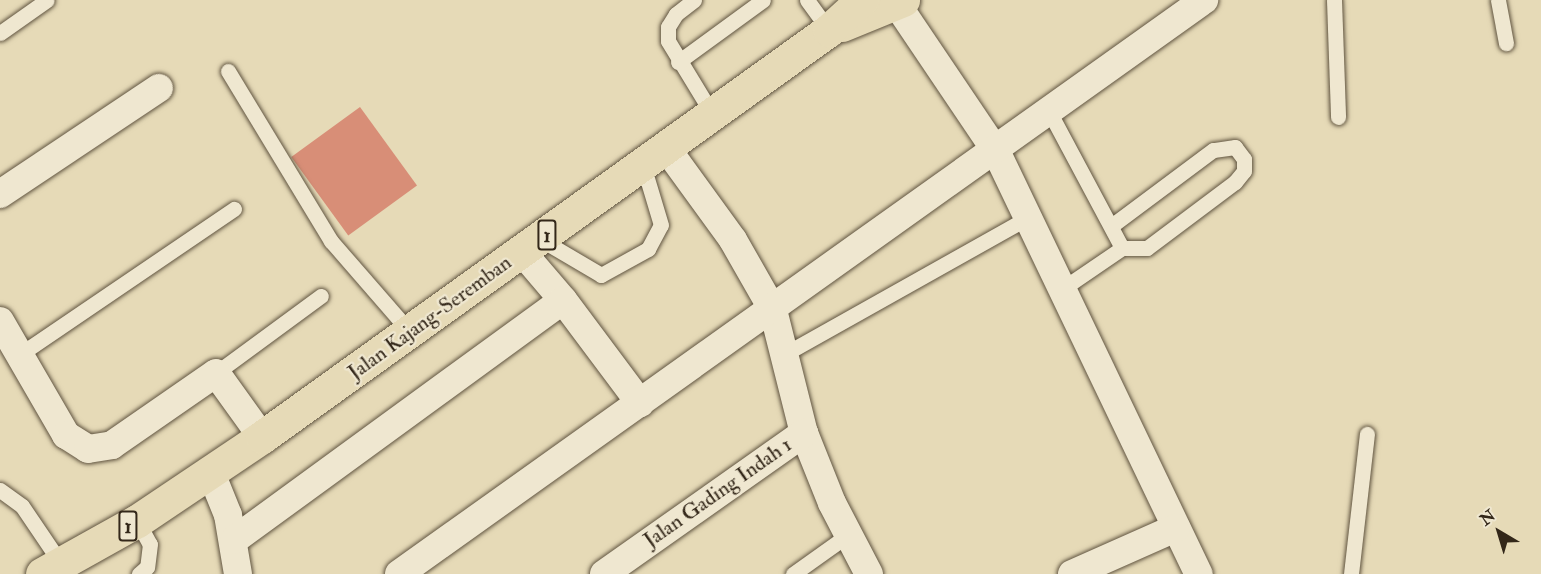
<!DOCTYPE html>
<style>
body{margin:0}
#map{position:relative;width:1541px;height:574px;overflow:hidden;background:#e6dab7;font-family:"IM FELL Double Pica",serif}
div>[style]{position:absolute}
.building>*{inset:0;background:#d88e77;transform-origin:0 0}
.roads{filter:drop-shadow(0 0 2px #605440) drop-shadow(0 0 2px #605440)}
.lane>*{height:15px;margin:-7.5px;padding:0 7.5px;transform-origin:7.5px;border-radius:7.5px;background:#efe7d0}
.street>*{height:28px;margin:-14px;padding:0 14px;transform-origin:14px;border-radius:14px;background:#efe7d0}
.primary>*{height:33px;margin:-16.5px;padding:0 16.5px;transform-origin:16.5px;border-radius:16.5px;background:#e6dab7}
span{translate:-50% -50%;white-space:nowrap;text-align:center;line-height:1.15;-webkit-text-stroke:4.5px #efe7d0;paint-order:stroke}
.shield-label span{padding:2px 4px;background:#efe7d0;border:2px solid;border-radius:4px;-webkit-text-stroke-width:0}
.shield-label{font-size:20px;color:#332719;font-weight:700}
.street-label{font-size:21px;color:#332719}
.north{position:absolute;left:1469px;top:502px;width:60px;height:60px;-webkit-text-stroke:4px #efe7d0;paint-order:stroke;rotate:322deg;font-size:16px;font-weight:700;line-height:24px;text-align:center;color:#332719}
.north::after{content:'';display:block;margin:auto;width:21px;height:27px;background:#332719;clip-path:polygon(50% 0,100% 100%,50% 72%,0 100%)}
</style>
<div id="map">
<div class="building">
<div style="left:360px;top:107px;width:97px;height:85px;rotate:54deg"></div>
</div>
<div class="roads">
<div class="lane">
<div style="left:694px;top:0;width:23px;rotate:142deg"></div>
<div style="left:676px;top:14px;width:15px;rotate:122deg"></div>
<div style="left:668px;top:27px;width:14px;rotate:90deg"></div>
<div style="left:668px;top:41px;width:87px;rotate:58.7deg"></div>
<div style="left:807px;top:0;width:37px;rotate:54deg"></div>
<div style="left:1334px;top:0;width:117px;rotate:88deg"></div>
<div style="left:1498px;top:0;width:44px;rotate:79.5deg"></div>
<div style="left:0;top:33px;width:57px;rotate:-35.1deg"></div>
<div style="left:678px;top:62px;width:105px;rotate:-36.1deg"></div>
<div style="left:228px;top:71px;width:199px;rotate:58.8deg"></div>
<div style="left:331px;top:241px;width:121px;rotate:49deg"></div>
<div style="left:1050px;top:113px;width:153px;rotate:61.9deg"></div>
<div style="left:540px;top:239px;width:71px;rotate:30.5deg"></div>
<div style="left:601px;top:275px;width:54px;rotate:-29deg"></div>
<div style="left:648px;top:249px;width:27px;rotate:-62deg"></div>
<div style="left:661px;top:225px;width:63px;rotate:-106.7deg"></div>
<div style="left:1062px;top:289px;width:73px;rotate:-34.3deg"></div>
<div style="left:1122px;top:248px;width:25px"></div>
<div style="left:1147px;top:248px;width:110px;rotate:-36.9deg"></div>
<div style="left:1235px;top:182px;width:14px;rotate:-51deg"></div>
<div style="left:1244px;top:171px;width:12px;rotate:-90deg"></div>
<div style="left:1244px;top:159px;width:15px;rotate:-127deg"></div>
<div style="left:1235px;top:147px;width:22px;rotate:172deg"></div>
<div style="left:1213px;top:150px;width:127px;rotate:143.3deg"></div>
<div style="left:19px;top:355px;width:260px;rotate:-34.2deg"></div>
<div style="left:783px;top:355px;width:282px;rotate:-29.3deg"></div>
<div style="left:216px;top:373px;width:130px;rotate:-36.3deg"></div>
<div style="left:0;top:490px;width:27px;rotate:36deg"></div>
<div style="left:22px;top:506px;width:71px;rotate:55.9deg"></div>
<div style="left:137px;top:521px;width:26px;rotate:61deg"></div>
<div style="left:150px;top:544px;width:23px;rotate:97deg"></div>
<div style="left:147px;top:567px;width:11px;rotate:139deg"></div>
<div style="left:793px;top:574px;width:69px;rotate:-35.5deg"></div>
<div style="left:1351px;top:574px;width:141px;rotate:-83.5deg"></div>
</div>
<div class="street">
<div style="left:894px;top:0;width:182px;rotate:56deg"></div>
<div style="left:996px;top:151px;width:469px;rotate:64.4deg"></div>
<div style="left:667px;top:149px;width:112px;rotate:54deg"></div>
<div style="left:733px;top:240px;width:81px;rotate:60.3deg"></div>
<div style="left:773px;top:310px;width:127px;rotate:75.9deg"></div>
<div style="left:804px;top:433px;width:75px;rotate:68.2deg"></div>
<div style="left:832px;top:503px;width:80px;rotate:62.5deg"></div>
<div style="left:0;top:194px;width:191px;rotate:-33.7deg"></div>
<div style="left:522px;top:252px;width:63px;rotate:49.5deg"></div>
<div style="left:0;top:321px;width:132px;rotate:59.9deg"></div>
<div style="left:66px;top:435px;width:26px;rotate:32deg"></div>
<div style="left:88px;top:449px;width:24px;rotate:-9deg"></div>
<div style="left:112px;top:445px;width:126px;rotate:-34.7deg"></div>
<div style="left:216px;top:373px;width:79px;rotate:54.3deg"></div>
<div style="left:211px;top:473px;width:45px;rotate:68deg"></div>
<div style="left:228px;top:515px;width:60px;rotate:80.4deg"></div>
<div style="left:234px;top:540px;width:407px;rotate:-36.1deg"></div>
<div style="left:563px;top:300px;width:129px;rotate:53.2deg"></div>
<div style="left:399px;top:574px;width:989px;rotate:-35.49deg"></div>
<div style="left:604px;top:574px;width:245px;rotate:-35.2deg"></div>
<div style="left:1072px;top:574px;width:114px;rotate:-23.9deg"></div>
</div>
<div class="primary">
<div style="left:842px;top:25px;width:66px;rotate:-22.3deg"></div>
<div style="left:42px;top:574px;width:109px;rotate:-29.2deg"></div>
<div style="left:137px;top:521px;width:151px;rotate:-33.9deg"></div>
<div style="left:262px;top:437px;width:698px;rotate:-35.67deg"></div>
<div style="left:829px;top:30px;width:45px;rotate:-42.3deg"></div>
</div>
</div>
<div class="shield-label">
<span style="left:547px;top:235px">1</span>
<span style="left:128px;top:526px">1</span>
</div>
<div class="street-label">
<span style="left:430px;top:318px;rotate:-36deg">Jalan Kajang-Seremban</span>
<span style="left:718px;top:493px;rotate:-35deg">Jalan Gading Indah 1</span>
</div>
<div class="north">N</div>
</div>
